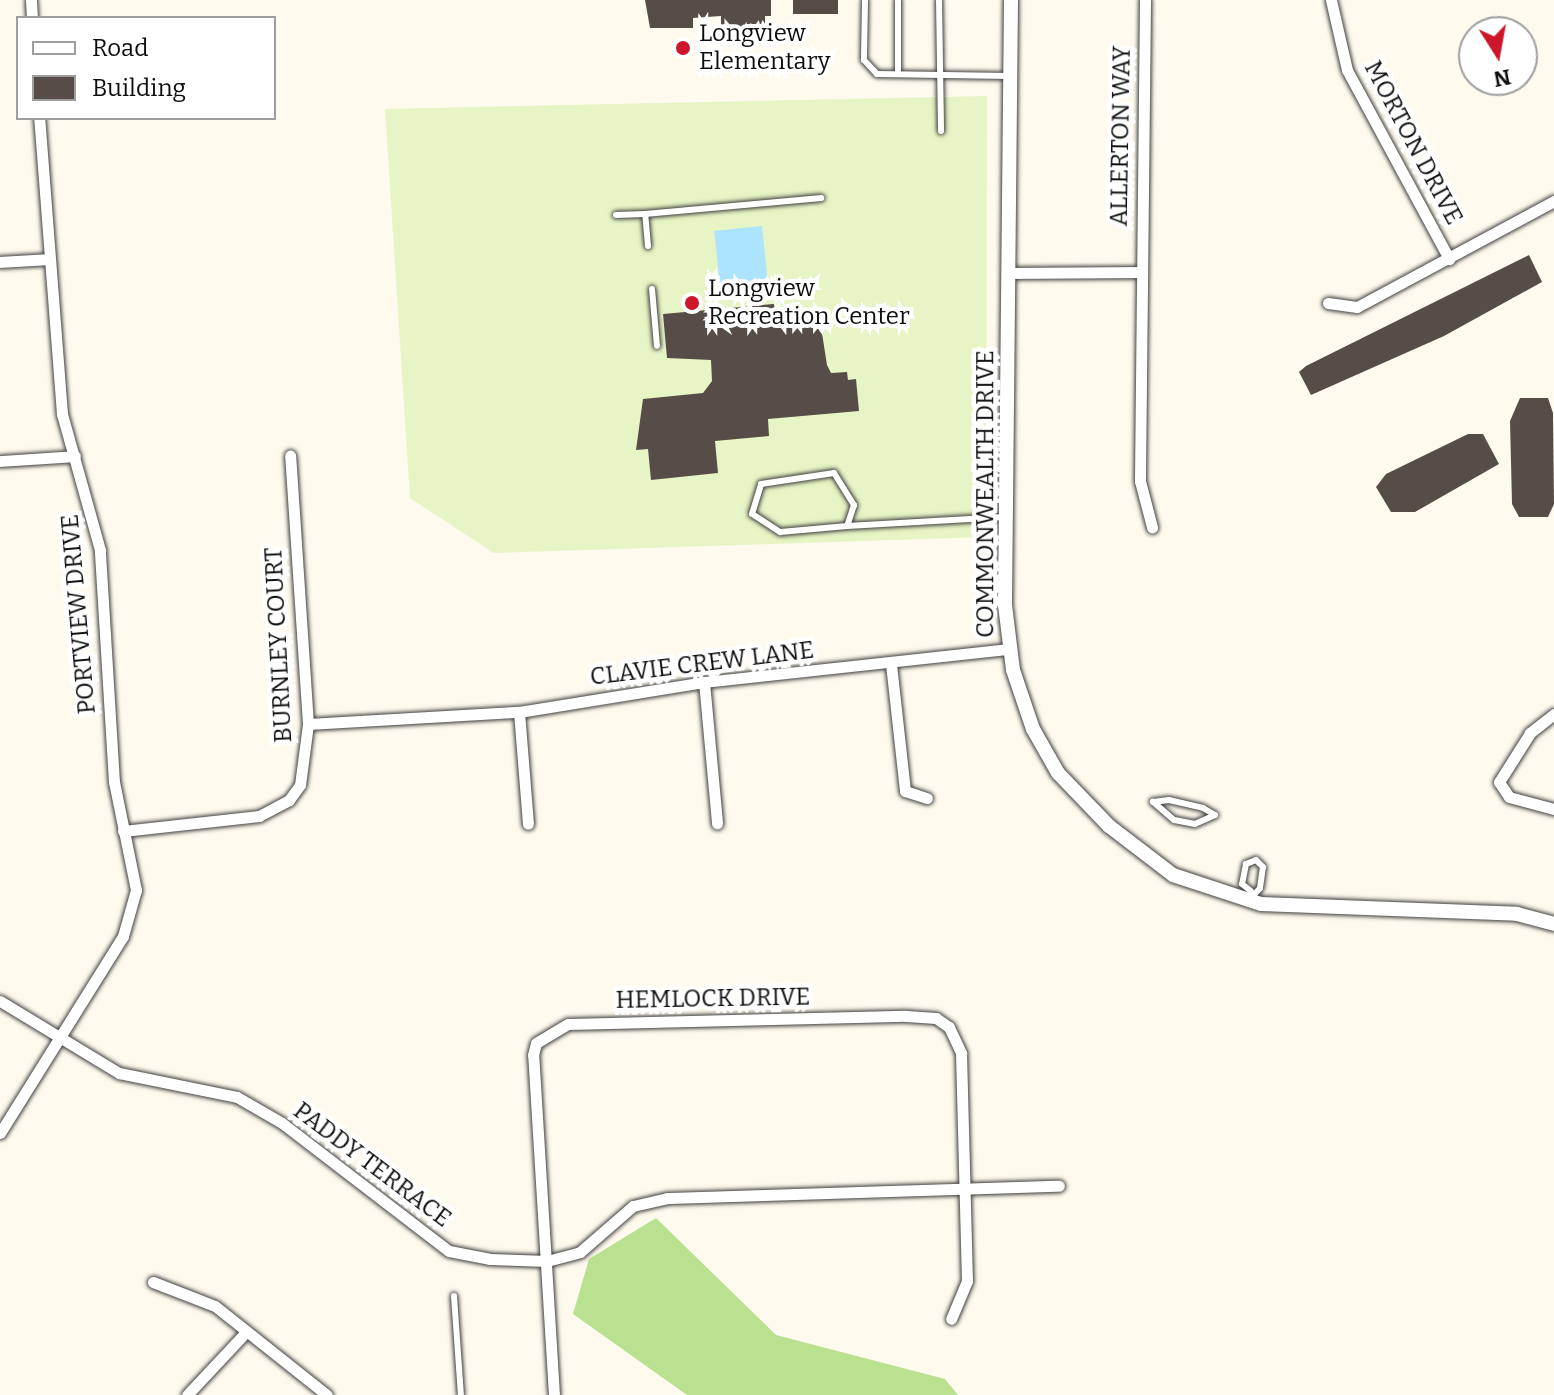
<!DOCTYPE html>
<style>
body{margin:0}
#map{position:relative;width:1554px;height:1395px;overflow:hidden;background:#fffaee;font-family:Bitter,serif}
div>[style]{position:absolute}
.forest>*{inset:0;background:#b9e190}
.pitch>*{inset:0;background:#e7f4c5}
.water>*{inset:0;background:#ace4fd;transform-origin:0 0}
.building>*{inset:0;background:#574d48;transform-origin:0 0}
.roads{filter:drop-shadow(0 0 2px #404040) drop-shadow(0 0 2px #404040)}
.service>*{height:6px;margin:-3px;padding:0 3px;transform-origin:3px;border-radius:3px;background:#fff}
.minor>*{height:11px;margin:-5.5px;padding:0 5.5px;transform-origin:5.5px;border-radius:5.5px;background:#fff}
.tertiary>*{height:14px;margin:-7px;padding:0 7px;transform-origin:7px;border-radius:7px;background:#fff}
.dots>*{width:22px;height:22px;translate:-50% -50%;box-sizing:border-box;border:4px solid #fff;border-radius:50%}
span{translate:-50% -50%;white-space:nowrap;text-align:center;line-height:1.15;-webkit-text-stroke:8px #fff;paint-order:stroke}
.poi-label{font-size:24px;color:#0d0d0d}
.left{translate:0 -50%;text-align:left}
.street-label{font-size:24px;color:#0d0d0d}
.legend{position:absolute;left:16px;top:16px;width:260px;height:104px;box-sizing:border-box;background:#fff;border:2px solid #9e9e9e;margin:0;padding:10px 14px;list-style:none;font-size:24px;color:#0d0d0d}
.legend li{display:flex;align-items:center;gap:16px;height:40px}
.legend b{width:40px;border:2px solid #9e9e9e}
.north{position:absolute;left:1458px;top:16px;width:80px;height:80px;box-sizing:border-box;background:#fff;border:2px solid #9e9e9e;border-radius:50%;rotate:169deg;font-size:22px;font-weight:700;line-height:32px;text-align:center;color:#0d0d0d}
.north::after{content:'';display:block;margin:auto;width:28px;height:36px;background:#cd162a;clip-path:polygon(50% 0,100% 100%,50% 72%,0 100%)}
</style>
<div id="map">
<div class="forest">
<div style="clip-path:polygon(656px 1218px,776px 1335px,945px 1379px,958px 1395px,687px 1395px,573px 1314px,589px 1259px)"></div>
</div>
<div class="pitch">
<div style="clip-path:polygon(987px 96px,986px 537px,494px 553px,410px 498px,385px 109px)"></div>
</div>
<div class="water">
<div style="left:762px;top:226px;width:59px;height:48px;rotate:84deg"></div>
</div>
<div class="building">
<div style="clip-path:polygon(645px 0,771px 0,771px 16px,765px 16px,765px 27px,721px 27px,721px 16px,693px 18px,693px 28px,650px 28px)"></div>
<div style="left:793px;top:0;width:45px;height:14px"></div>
<div style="clip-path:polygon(1529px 255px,1542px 282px,1444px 336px,1311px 395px,1299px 372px,1306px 366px)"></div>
<div style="clip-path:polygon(774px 304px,775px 318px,819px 314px,827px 365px,831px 373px,847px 372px,848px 380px,856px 379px,859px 411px,768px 419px,769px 436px,715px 441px,718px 473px,651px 480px,648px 449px,636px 450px,643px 399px,703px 393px,712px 381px,711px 360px,667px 358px,663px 314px)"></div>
<div style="clip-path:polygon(1520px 398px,1548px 398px,1553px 413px,1554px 504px,1548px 517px,1519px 517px,1512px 504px,1510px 421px)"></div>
<div style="clip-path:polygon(1468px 434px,1483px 434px,1499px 464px,1415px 512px,1391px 512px,1376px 487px,1386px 474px)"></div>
</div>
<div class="roads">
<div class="service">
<div style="left:865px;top:0;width:60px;rotate:91deg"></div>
<div style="left:864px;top:60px;width:19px;rotate:47deg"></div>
<div style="left:877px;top:74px;width:133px;rotate:0.9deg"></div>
<div style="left:898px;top:0;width:73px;rotate:90deg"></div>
<div style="left:939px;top:0;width:131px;rotate:89.1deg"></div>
<div style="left:616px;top:215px;width:29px;rotate:-2deg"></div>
<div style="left:648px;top:246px;width:32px;rotate:-95deg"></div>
<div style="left:645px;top:214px;width:177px;rotate:-5.2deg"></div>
<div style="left:652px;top:289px;width:57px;rotate:85deg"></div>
<div style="left:834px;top:473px;width:38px;rotate:58deg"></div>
<div style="left:854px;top:505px;width:22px;rotate:108deg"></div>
<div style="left:847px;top:526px;width:67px;rotate:174.9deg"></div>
<div style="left:780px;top:532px;width:33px;rotate:-147deg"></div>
<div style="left:752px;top:514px;width:31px;rotate:-73deg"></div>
<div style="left:761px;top:484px;width:74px;rotate:-8.6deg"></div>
<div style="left:847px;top:526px;width:158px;rotate:-3.3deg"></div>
<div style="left:1169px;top:800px;width:35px;rotate:13deg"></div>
<div style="left:1203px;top:808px;width:14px;rotate:30deg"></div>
<div style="left:1215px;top:815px;width:22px;rotate:156deg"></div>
<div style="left:1195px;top:824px;width:21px;rotate:-169deg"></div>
<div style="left:1174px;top:820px;width:28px;rotate:-139deg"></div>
<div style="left:1153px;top:802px;width:16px;rotate:-7deg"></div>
<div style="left:1249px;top:900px;width:16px;rotate:-47deg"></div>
<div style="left:1260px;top:888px;width:21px;rotate:-82deg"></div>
<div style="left:1263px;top:867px;width:10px;rotate:-135deg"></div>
<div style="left:1256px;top:860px;width:11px;rotate:158deg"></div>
<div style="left:1246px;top:864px;width:20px;rotate:101deg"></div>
<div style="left:1242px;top:884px;width:11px;rotate:38deg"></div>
<div style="left:454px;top:1296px;width:99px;rotate:86deg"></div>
</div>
<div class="minor">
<div style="left:31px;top:0;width:18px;rotate:87deg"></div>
<div style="left:1145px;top:0;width:481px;rotate:90.6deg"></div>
<div style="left:1140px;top:481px;width:48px;rotate:75.4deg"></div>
<div style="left:1331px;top:0;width:72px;rotate:77.1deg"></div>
<div style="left:1347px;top:70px;width:215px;rotate:61.6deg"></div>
<div style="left:0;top:262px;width:49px;rotate:-3.5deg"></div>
<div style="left:1009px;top:273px;width:131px;rotate:-0.4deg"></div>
<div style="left:1328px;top:303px;width:29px;rotate:8deg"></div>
<div style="left:1357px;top:307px;width:224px;rotate:-28.3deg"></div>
<div style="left:0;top:461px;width:75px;rotate:-3.8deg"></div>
<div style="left:891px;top:664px;width:128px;rotate:83.7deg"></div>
<div style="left:905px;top:791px;width:23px;rotate:18deg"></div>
<div style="left:704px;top:682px;width:142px;rotate:84.7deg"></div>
<div style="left:519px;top:712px;width:112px;rotate:85.4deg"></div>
<div style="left:1554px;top:714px;width:31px;rotate:142deg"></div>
<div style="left:1530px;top:733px;width:58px;rotate:122.3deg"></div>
<div style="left:1499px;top:782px;width:18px;rotate:56deg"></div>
<div style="left:1509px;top:797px;width:47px;rotate:14.9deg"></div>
<div style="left:308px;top:724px;width:211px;rotate:-3.3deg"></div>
<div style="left:519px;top:712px;width:187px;rotate:-9.2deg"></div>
<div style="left:704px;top:682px;width:306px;rotate:-6.2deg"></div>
<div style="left:123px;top:831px;width:137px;rotate:-6.3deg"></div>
<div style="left:259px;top:816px;width:34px;rotate:-28deg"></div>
<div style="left:289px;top:800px;width:19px;rotate:-54deg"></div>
<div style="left:300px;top:785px;width:62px;rotate:-82.5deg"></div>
<div style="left:308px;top:724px;width:269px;rotate:-93.8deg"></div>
<div style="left:0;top:1001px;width:139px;rotate:31.2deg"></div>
<div style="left:119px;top:1073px;width:120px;rotate:11.5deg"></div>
<div style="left:237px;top:1097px;width:52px;rotate:30deg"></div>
<div style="left:282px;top:1123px;width:210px;rotate:37.5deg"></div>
<div style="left:449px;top:1251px;width:42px;rotate:11deg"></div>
<div style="left:490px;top:1259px;width:57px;rotate:2deg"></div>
<div style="left:547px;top:1261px;width:34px;rotate:-15deg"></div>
<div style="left:580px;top:1252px;width:70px;rotate:-41deg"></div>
<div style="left:633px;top:1206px;width:35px;rotate:-13deg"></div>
<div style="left:667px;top:1198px;width:392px;rotate:-1.8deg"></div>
<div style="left:0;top:1133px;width:232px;rotate:-58deg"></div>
<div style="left:123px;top:936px;width:48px;rotate:-74.2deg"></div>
<div style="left:136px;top:890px;width:110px;rotate:-101.5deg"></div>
<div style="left:114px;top:782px;width:232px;rotate:-93.5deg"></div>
<div style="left:100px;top:550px;width:141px;rotate:-105.6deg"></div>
<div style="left:62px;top:414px;width:297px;rotate:-94.4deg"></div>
<div style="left:153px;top:1282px;width:66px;rotate:21.2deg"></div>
<div style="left:215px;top:1306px;width:143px;rotate:38.5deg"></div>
<div style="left:187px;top:1395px;width:86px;rotate:-46.9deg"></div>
<div style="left:554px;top:1395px;width:341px;rotate:-93.5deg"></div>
<div style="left:533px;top:1055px;width:12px;rotate:-76deg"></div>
<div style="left:536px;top:1043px;width:37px;rotate:-31deg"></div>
<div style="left:568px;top:1024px;width:338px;rotate:-1.4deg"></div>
<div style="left:906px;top:1016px;width:30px;rotate:4deg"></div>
<div style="left:936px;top:1018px;width:16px;rotate:35deg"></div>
<div style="left:949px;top:1027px;width:29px;rotate:65deg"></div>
<div style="left:961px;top:1053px;width:228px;rotate:88.5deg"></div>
<div style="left:967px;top:1281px;width:41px;rotate:112.8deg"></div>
</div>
<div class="tertiary">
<div style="left:1011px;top:0;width:605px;rotate:90.57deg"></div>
<div style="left:1005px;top:605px;width:65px;rotate:83deg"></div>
<div style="left:1013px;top:670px;width:62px;rotate:71.3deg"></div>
<div style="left:1033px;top:729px;width:51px;rotate:60.4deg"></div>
<div style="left:1058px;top:773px;width:74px;rotate:46.1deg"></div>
<div style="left:1109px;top:826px;width:81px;rotate:37.4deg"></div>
<div style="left:1173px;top:875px;width:93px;rotate:18.2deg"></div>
<div style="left:1261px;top:904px;width:256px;rotate:2.2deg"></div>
<div style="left:1517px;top:914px;width:38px;rotate:15deg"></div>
</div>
</div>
<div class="dots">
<div style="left:683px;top:48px;background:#cd162a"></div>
<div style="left:692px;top:303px;background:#cd162a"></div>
</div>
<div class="poi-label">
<span class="left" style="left:699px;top:48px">Longview<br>Elementary</span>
<span class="left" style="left:708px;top:303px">Longview<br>Recreation Center</span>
</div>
<div class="street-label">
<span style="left:1121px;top:136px;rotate:-89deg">ALLERTON WAY</span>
<span style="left:1413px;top:143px;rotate:62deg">MORTON DRIVE</span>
<span style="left:986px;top:494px;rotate:-90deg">COMMONWEALTH DRIVE</span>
<span style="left:79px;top:614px;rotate:-95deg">PORTVIEW DRIVE</span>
<span style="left:279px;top:645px;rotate:-93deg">BURNLEY COURT</span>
<span style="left:702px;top:664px;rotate:-7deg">CLAVIE CREW LANE</span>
<span style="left:713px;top:999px;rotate:-1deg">HEMLOCK DRIVE</span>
<span style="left:372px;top:1165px;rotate:37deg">PADDY TERRACE</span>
</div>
<ul class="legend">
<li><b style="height:10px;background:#fff"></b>Road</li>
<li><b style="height:22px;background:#574d48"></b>Building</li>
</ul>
<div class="north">N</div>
</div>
